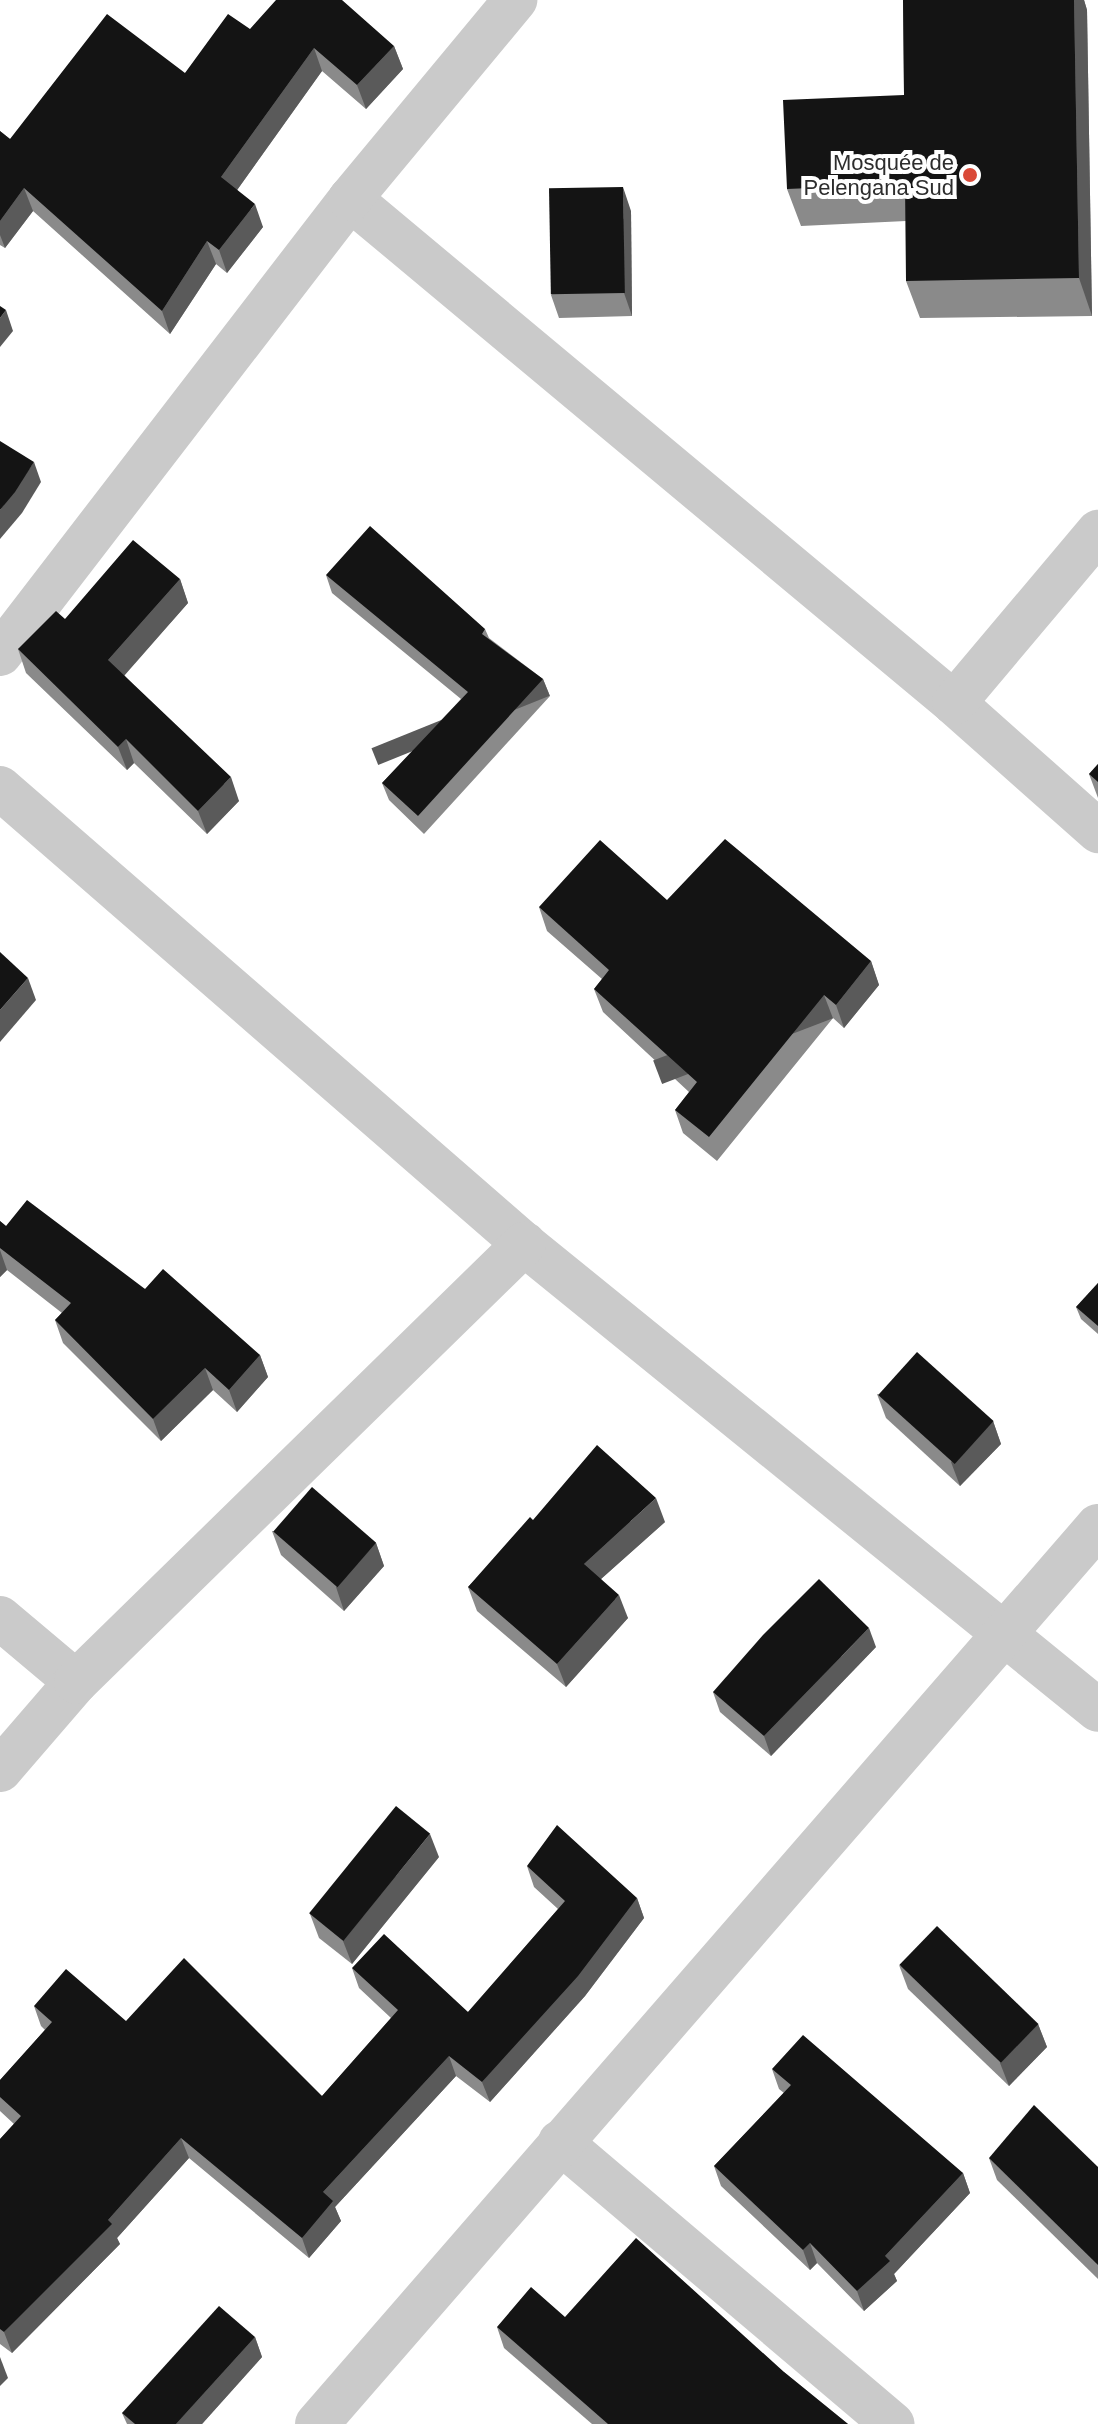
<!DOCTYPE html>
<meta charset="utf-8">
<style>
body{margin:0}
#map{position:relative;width:1098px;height:2424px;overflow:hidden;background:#fff;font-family:Helvetica,sans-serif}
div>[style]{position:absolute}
.minor>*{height:44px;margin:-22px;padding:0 22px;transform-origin:22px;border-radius:22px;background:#cacaca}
.wall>*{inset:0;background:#8a8a8a}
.shaded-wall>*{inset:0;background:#5a5a5a;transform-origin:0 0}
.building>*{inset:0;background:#141414;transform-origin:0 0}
.dots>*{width:22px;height:22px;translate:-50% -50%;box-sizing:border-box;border:4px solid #fff;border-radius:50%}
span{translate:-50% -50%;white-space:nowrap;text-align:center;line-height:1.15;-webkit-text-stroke:8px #fff;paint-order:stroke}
.poi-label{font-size:22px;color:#2d2d2d}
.right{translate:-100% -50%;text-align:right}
</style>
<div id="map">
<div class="minor">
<div style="left:350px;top:199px;width:787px;rotate:39.84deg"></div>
<div style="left:954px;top:703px;width:193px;rotate:41.6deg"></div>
<div style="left:0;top:654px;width:574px;rotate:-52.43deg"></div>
<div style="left:350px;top:199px;width:259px;rotate:-50.3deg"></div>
<div style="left:954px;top:703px;width:224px;rotate:-49.9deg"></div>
<div style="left:0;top:788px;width:695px;rotate:41.03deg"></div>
<div style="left:524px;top:1244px;width:739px;rotate:39.07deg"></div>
<div style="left:0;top:1618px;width:99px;rotate:40.1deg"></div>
<div style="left:0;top:1770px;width:116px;rotate:-49.2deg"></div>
<div style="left:76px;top:1682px;width:627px;rotate:-44.35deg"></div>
<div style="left:560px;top:2142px;width:436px;rotate:40.3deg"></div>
<div style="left:317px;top:2424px;width:1190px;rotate:-48.99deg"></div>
</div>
<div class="wall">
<div style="clip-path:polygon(903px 0,1084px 0,1087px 10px,1092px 316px,920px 318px,906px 281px,906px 221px,801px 226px,787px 189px,904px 95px)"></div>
<div style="clip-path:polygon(250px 29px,394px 46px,403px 69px,366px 109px,322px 71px,237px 190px,263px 227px,227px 273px,216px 264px,170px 334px,33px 211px,5px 248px,0 245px,0 131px,10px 139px,185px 73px)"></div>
<div style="clip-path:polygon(631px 211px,632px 316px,559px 318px,551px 295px)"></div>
<div style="clip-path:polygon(326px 575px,485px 629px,489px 638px,543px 679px,550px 696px,424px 834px,389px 800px,382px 783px,461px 699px,332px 593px)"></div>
<div style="clip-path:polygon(180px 579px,188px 603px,124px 675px,239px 801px,207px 834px,134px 763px,127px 770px,26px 673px,18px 649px,65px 619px)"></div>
<div style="clip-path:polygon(1098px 764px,1098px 798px,1089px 774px)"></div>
<div style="clip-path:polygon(667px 900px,871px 961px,879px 985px,844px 1028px,833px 1018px,717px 1161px,683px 1133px,675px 1110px,689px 1092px,603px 1012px,594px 989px,602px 979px,547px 931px,539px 907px)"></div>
<div style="clip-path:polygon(0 1221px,6px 1226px,145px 1289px,260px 1355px,268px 1377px,237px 1412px,213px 1390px,161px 1441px,63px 1343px,55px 1320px,62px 1313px,7px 1270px,0 1277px)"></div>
<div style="clip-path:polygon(1098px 1283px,1098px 1334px,1081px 1319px,1076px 1307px)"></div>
<div style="clip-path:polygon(877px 1394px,993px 1421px,1001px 1444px,960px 1486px,886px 1418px)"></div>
<div style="clip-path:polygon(533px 1520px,665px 1522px,601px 1579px,628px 1618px,566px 1687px,477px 1611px,468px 1587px)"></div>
<div style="clip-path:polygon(272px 1531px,376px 1543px,384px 1566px,344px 1611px,281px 1555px)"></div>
<div style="clip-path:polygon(876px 1647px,771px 1756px,720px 1712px,713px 1692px)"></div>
<div style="clip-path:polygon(439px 1857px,352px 1964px,319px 1938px,310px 1914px)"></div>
<div style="clip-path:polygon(527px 1866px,637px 1898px,644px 1918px,585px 1996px,490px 2102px,456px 2076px,335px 2207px,341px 2221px,309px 2258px,189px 2158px,117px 2238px,120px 2244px,12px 2353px,0 2344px,0 2139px,14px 2124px,0 2111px,0 2080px,45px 2030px,41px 2026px,34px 2006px,126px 2021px,322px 2096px,391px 2018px,359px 1988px,352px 1968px,468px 2012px,558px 1909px,534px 1887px)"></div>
<div style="clip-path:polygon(899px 1965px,1038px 2024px,1047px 2047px,1009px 2086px,908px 1989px)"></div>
<div style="clip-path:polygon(772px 2069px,963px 2173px,970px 2193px,894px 2274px,897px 2281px,864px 2311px,817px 2263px,810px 2270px,721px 2186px,714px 2166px,784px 2093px,779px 2089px)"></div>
<div style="clip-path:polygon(989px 2158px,1098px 2167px,1098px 2279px,997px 2180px)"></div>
<div style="clip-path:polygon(565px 2317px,784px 2372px,848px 2424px,592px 2424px,504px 2348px,497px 2327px)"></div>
<div style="clip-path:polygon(255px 2337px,262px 2357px,202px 2424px,127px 2424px,122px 2413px)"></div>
</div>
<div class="shaded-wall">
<div style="clip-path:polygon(1074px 0,1084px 0,1087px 10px,1092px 316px,1079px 278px)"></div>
<div style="clip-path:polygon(394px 46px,403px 69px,366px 109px,357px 85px)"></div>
<div style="clip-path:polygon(314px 48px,322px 71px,230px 200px,221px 177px)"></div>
<div style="clip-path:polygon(623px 187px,631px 211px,632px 316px,624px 293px)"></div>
<div style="clip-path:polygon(24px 188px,33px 211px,5px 248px,0 235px,0 221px)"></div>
<div style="clip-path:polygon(255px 204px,263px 227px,227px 273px,219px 250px)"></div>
<div style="clip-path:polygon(207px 241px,216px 264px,170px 334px,162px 311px)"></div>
<div style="clip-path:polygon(6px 310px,13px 331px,0 347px,0 318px)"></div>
<div style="clip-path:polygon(34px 462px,41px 482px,22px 513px,0 539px,0 510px)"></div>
<div style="clip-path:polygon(180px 579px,188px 603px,117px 684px,108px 660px)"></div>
<div style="left:543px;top:679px;width:18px;height:185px;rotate:68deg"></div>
<div style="clip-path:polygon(126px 739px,134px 763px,127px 770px,118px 747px)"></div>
<div style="clip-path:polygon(231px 777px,239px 801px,207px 834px,198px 811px)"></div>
<div style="clip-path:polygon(871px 961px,879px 985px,844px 1028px,836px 1005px)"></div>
<div style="clip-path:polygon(28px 978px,36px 1000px,0 1042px,0 1010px)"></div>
<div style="left:824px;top:995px;width:25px;height:183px;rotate:69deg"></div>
<div style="clip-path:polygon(0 1250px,7px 1270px,0 1277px)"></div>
<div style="clip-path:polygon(260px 1355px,268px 1377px,237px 1412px,229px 1390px)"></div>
<div style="clip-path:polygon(205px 1368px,213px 1390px,161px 1441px,153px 1419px)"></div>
<div style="clip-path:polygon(993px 1421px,1001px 1444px,960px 1486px,951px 1462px)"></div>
<div style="clip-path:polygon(656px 1498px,665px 1522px,592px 1587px,584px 1564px)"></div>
<div style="clip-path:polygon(376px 1543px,384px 1566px,344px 1611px,336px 1587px)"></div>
<div style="clip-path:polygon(619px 1595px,628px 1618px,566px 1687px,557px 1664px)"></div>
<div style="clip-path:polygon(869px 1628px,876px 1647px,771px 1756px,764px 1736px)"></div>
<div style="clip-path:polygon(430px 1834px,439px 1857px,352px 1964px,343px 1941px)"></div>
<div style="clip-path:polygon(637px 1898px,644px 1918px,585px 1996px,490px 2102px,482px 2082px)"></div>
<div style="clip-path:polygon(1038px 2024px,1047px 2047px,1009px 2086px,1000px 2063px)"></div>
<div style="clip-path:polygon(449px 2056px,456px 2076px,335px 2207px,341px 2221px,309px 2258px,302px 2238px,323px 2192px)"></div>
<div style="clip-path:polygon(181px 2138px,189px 2158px,117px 2238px,120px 2244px,12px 2353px,4px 2332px,108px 2220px)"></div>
<div style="clip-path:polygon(963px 2173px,970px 2193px,894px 2274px,897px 2281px,864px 2311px,857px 2291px,885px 2256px)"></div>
<div style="clip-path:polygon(810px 2243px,817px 2263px,810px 2270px,803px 2250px)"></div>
<div style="clip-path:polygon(255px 2337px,262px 2357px,202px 2424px,176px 2424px)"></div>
<div style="clip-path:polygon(0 2357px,8px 2378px,0 2386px)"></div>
</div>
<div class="building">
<div style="clip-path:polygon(276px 0,342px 0,394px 46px,357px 85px,314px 48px,221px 177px,255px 204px,219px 250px,207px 241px,162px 311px,24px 188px,0 221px,0 131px,10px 139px,107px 14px,185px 73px,228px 14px,250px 29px)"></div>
<div style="clip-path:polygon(903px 0,1074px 0,1079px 278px,906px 281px,905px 184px,787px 189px,783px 100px,904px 95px)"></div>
<div style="left:623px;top:187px;width:106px;height:74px;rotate:89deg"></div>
<div style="clip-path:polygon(0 306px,6px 310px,0 318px)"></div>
<div style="clip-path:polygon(0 441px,34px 462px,15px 492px,0 510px)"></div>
<div style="clip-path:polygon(370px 526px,485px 629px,482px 634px,543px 679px,418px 816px,382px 783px,468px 692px,326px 575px)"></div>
<div style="clip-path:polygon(133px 540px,180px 579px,108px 660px,231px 777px,198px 811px,126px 739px,118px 747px,18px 649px,56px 611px,65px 619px)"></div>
<div style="clip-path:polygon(1098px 764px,1098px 782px,1089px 774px)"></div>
<div style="clip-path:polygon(725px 839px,871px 961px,836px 1005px,824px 995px,709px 1137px,675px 1110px,697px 1082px,594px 989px,609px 970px,539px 907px,600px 840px,667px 900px)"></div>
<div style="clip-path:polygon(0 952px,28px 978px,0 1010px)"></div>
<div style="clip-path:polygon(27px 1200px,145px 1289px,163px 1269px,260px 1355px,229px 1390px,205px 1368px,153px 1419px,55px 1320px,71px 1303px,0 1248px,0 1221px,6px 1226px)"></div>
<div style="clip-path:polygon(1098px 1283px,1098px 1326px,1076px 1307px)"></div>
<div style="left:917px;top:1352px;width:103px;height:58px;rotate:42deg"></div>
<div style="clip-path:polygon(597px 1445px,656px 1498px,584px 1564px,619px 1595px,557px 1664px,468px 1587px,530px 1517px,533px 1520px)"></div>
<div style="left:312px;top:1487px;width:85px;height:59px;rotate:41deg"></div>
<div style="clip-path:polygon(819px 1579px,869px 1628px,764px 1736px,713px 1692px,763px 1635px)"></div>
<div style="left:396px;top:1806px;width:44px;height:138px;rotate:39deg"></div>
<div style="clip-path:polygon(557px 1825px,637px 1898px,578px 1976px,482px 2082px,449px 2056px,323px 2192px,333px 2201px,302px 2238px,181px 2138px,108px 2220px,112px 2224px,4px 2332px,0 2329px,0 2139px,21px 2116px,0 2097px,0 2080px,52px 2022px,34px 2006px,66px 1969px,126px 2021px,184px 1958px,322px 2096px,398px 2010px,352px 1968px,384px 1934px,468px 2012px,565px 1901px,527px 1866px)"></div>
<div style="left:937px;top:1926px;width:141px;height:54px;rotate:44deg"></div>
<div style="clip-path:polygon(803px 2035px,963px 2173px,885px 2256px,890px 2261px,857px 2291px,810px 2243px,803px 2250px,714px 2166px,791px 2085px,772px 2069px)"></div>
<div style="clip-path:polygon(1034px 2105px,1098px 2167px,1098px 2265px,989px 2158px)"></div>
<div style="clip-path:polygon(636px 2238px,784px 2372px,848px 2424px,608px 2424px,497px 2327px,531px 2287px,565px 2317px)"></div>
<div style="clip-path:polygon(219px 2306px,255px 2337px,176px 2424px,135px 2424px,122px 2413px)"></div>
</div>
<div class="dots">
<div style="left:970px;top:175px;background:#da4a38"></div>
</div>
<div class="poi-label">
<span class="right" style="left:954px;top:175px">Mosquée de<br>Pelengana Sud</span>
</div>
</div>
